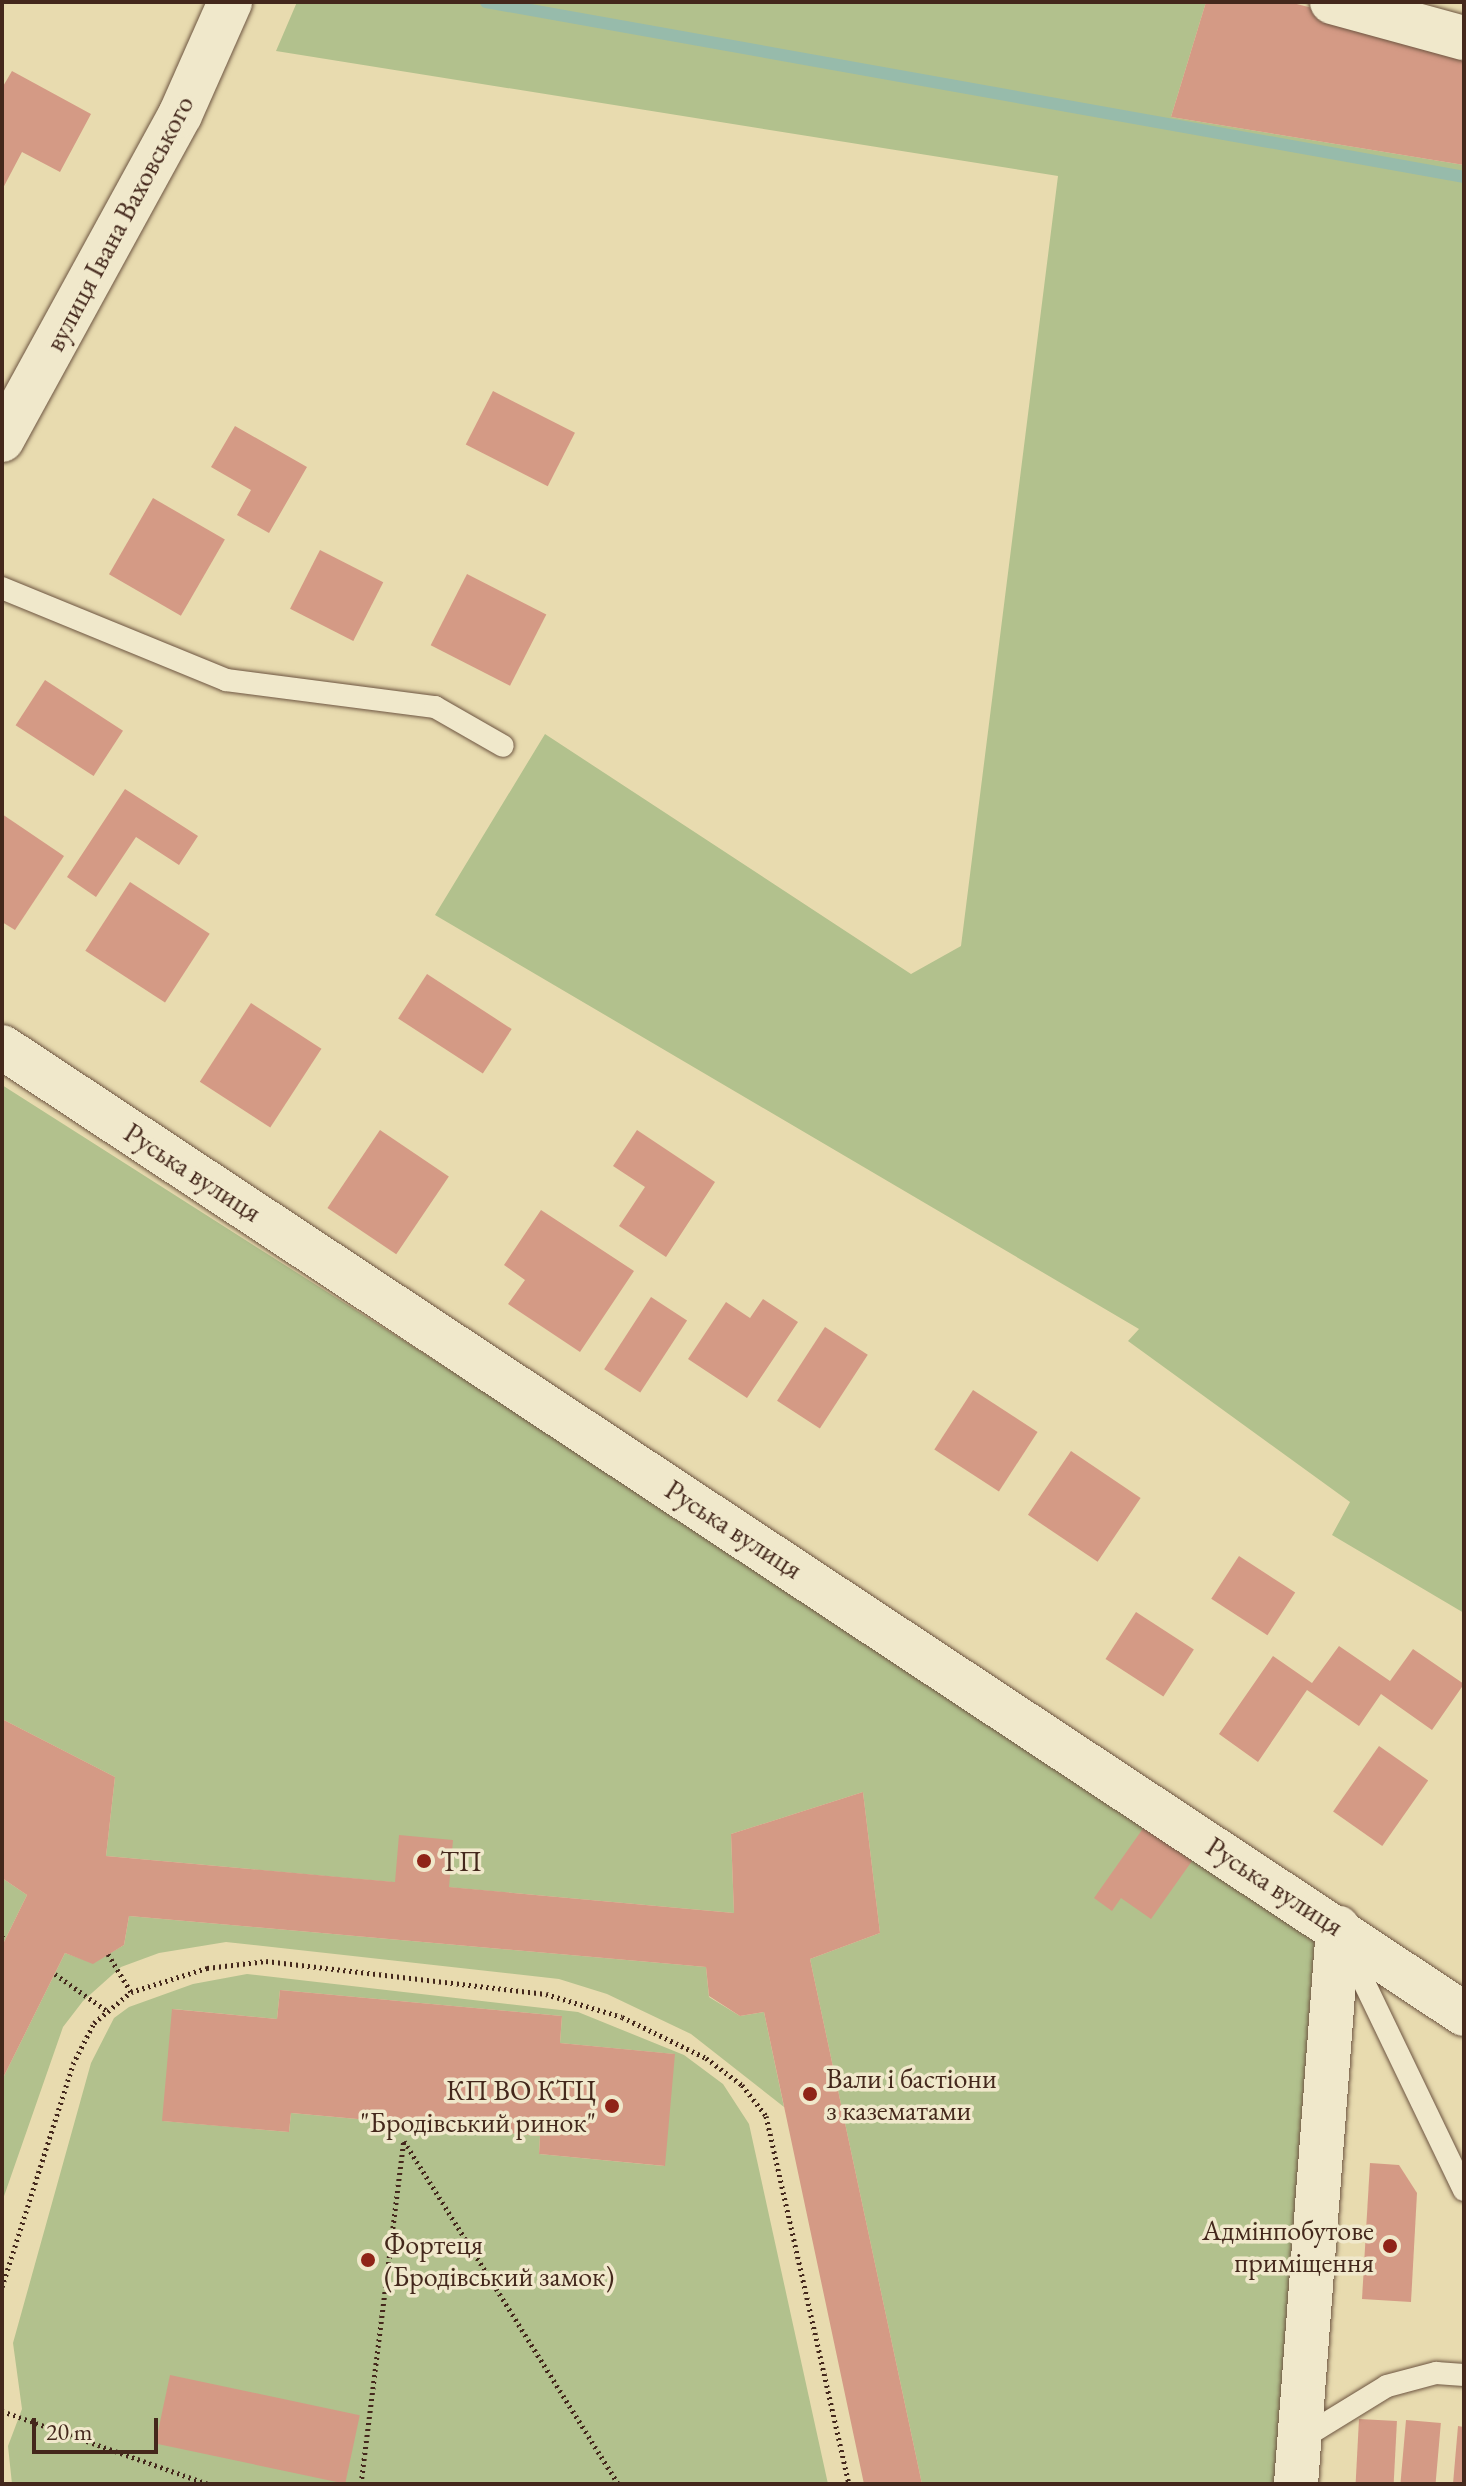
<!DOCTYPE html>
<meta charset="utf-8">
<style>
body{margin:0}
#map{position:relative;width:1466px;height:2486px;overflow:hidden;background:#e8dbaf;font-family:"EB Garamond",serif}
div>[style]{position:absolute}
.green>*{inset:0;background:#b2c18d}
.stream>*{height:12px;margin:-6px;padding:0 6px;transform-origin:6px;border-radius:6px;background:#97bbab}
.building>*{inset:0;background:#d49a85;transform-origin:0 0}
.path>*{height:5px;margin-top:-2.5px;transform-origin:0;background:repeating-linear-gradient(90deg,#44281c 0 2px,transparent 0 6px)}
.roads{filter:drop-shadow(0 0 2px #6d5541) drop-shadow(0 0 2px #6d5541)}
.lane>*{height:22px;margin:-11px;padding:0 11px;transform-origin:11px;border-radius:11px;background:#f0e8cb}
.street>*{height:44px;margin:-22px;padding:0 22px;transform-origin:22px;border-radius:22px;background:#f0e8cb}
.secondary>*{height:44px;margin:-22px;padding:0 22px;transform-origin:22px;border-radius:22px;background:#f0e8cb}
.dots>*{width:22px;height:22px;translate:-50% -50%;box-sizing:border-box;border:4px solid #f0e8cb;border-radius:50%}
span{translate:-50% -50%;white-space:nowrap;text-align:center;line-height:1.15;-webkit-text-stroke:7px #f0e8cb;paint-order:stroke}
.street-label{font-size:28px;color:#44281c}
.poi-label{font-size:28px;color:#44281c}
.left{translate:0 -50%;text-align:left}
.right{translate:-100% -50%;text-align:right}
.frame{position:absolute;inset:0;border:4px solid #44281c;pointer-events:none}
.scale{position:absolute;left:32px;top:2418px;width:126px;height:36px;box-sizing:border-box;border:4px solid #44281c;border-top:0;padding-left:10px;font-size:24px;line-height:28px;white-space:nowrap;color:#44281c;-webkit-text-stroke:6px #f0e8cb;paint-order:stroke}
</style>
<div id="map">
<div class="green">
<div style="clip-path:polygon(297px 2px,1206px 2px,1171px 117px,1464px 165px,1464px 1613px,1332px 1535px,1350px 1502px,1128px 1341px,1139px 1329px,435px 915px,545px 734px,911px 974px,961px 946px,1058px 176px,276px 51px)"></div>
<div style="clip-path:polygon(2px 1085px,1072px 1766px,1315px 1936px,1274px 2484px,922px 2484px,810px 1959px,880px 1933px,863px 1792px,731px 1834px,734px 1913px,106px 1856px,115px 1777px,2px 1719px)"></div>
<div style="clip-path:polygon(2px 1878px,27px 1895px,2px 1946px)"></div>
<div style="clip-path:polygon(129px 1916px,706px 1967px,709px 1997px,740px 2016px,764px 2012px,784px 2107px,691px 2034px,607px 1994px,559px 1979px,226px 1942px,159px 1953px,121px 1967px,83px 2001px,63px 2027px,2px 2202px,2px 2080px,65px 1953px,93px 1963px,124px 1945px)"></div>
<div style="clip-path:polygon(evenodd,247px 1974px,578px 2012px,684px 2055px,723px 2084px,749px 2124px,828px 2484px,12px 2484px,8px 2446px,22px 2409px,13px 2343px,91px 2063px,114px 2018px,129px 2007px,193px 1984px,247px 1974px,280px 1990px,562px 2016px,560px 2043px,674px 2054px,664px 2166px,539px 2154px,540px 2136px,424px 2125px,291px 2113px,289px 2132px,163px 2121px,173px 2009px,277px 2019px,280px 1990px)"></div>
</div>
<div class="stream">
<div style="left:486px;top:2px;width:994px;rotate:10.14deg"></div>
</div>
<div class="building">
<div style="clip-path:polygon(1206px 2px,1289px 2px,1464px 47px,1464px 165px,1171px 117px)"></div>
<div style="clip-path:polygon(12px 71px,91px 114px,60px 172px,22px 152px,2px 190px,2px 88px)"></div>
<div style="left:493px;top:391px;width:92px;height:60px;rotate:27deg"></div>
<div style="clip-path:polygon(235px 426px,307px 467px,269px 533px,237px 515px,251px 490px,211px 467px)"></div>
<div style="left:153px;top:498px;width:83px;height:88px;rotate:30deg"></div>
<div style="left:320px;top:550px;width:71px;height:66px;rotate:27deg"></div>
<div style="left:467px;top:574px;width:89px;height:80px;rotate:27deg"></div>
<div style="left:45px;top:680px;width:93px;height:54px;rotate:33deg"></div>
<div style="clip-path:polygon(125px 789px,198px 836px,179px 865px,136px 837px,96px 897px,67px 877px)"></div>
<div style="clip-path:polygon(2px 814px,64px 856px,15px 930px,2px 922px)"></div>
<div style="left:130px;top:882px;width:95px;height:82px;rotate:33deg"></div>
<div style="left:427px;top:974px;width:101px;height:53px;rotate:33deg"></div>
<div style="left:251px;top:1003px;width:84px;height:94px;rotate:33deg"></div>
<div style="left:380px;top:1130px;width:83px;height:94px;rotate:34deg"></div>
<div style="clip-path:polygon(637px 1130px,715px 1182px,666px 1257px,619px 1226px,645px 1187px,613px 1166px)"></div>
<div style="clip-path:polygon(541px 1210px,634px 1271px,580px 1352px,508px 1304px,525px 1280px,504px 1265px)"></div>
<div style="left:651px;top:1297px;width:43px;height:86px;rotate:33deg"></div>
<div style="clip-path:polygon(763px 1299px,798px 1322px,747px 1398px,688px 1359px,726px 1302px,750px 1318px)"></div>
<div style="left:825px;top:1327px;width:51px;height:88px;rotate:33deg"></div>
<div style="left:973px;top:1390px;width:77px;height:71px;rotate:33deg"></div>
<div style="left:1071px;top:1451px;width:84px;height:77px;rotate:34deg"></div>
<div style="left:1239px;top:1556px;width:67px;height:51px;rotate:33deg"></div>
<div style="left:1136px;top:1612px;width:69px;height:56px;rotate:33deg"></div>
<div style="clip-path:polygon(1339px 1646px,1390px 1681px,1413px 1649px,1464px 1684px,1432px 1730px,1381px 1694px,1359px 1726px,1307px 1690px,1258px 1762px,1219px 1734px,1273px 1656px,1312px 1683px)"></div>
<div style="clip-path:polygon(2px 1719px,115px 1777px,106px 1856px,395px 1882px,399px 1835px,453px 1840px,449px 1887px,734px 1913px,731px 1834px,863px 1792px,880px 1933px,810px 1959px,922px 2484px,864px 2484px,764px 2012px,740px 2016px,709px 1996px,706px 1967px,129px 1916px,124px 1945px,93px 1964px,65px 1953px,2px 2080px,2px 1946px,27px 1895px,2px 1878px)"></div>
<div style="left:1379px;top:1746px;width:60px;height:80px;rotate:35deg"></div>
<div style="clip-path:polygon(1144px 1827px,1192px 1861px,1151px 1919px,1121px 1898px,1112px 1911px,1094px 1898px)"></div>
<div style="clip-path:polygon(280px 1990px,562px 2016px,560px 2043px,675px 2054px,665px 2166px,539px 2154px,540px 2136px,424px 2125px,291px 2113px,289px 2132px,162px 2121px,172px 2009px,277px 2019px)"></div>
<div style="clip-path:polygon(1370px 2163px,1399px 2165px,1417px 2193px,1411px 2302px,1362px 2299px)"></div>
<div style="left:170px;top:2375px;width:194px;height:70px;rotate:12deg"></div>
<div style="left:1359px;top:2419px;width:38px;height:65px;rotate:3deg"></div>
<div style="left:1406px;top:2420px;width:35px;height:64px;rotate:5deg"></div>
<div style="clip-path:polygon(1458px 2426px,1464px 2427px,1464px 2484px,1453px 2484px)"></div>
</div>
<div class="path">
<div style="left:2px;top:1937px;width:4px;rotate:34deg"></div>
<div style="left:108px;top:1954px;width:44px;rotate:58.8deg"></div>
<div style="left:55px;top:1974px;width:64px;rotate:35.4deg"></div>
<div style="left:2px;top:2287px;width:234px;rotate:-72.3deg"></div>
<div style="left:73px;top:2064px;width:46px;rotate:-62.9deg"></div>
<div style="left:94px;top:2023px;width:48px;rotate:-40deg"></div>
<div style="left:131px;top:1992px;width:80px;rotate:-17.5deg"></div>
<div style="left:207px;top:1968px;width:59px;rotate:-6.8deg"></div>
<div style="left:266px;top:1961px;width:282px;rotate:6.7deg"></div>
<div style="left:546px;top:1994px;width:79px;rotate:16.8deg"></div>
<div style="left:622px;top:2017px;width:93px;rotate:26deg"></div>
<div style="left:706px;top:2058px;width:45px;rotate:36.9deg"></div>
<div style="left:742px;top:2085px;width:39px;rotate:52deg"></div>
<div style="left:766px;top:2116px;width:377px;rotate:77.3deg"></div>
<div style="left:2px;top:2411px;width:219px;rotate:19.5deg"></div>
<div style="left:361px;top:2484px;width:346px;rotate:-82.9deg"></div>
<div style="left:404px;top:2141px;width:404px;rotate:58deg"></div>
</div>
<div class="roads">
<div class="lane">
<div style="left:2px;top:588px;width:242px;rotate:22.3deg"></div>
<div style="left:226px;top:680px;width:211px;rotate:7.4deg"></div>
<div style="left:435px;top:707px;width:78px;rotate:29.8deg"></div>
<div style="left:1345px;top:1943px;width:274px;rotate:64.3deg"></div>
<div style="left:1299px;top:2440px;width:103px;rotate:-31.5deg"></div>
<div style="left:1387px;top:2386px;width:51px;rotate:-14.9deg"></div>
<div style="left:1436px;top:2373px;width:28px;rotate:4deg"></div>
</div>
<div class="street">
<div style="left:1332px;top:2px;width:137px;rotate:15.3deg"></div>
<div style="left:2px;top:1047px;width:1753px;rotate:33.48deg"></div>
<div style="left:1296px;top:2484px;width:558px;rotate:-85.68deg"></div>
</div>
<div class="secondary">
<div style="left:2px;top:440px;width:371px;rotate:-61.3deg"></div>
<div style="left:180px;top:115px;width:124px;rotate:-66.1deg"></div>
</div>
</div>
<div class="dots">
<div style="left:424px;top:1861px;background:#8f2418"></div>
<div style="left:810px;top:2094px;background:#8f2418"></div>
<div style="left:612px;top:2106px;background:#8f2418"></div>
<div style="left:1390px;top:2246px;background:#8f2418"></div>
<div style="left:368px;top:2260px;background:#8f2418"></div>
</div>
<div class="street-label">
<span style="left:119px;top:223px;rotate:-62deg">вулиця Івана Ваховського</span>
<span style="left:193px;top:1172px;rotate:33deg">Руська вулиця</span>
<span style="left:734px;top:1529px;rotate:33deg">Руська вулиця</span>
<span style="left:1275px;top:1886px;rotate:33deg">Руська вулиця</span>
</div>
<div class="poi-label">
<span class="left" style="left:440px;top:1861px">ТП</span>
<span class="left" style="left:826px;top:2094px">Вали і бастіони<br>з казематами</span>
<span class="right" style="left:596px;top:2106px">КП ВО КТЦ<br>"Бродівський ринок"</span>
<span class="right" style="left:1374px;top:2246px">Адмінпобутове<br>приміщення</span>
<span class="left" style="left:384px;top:2260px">Фортеця<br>(Бродівський замок)</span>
</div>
<div class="frame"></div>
<div class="scale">20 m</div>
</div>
